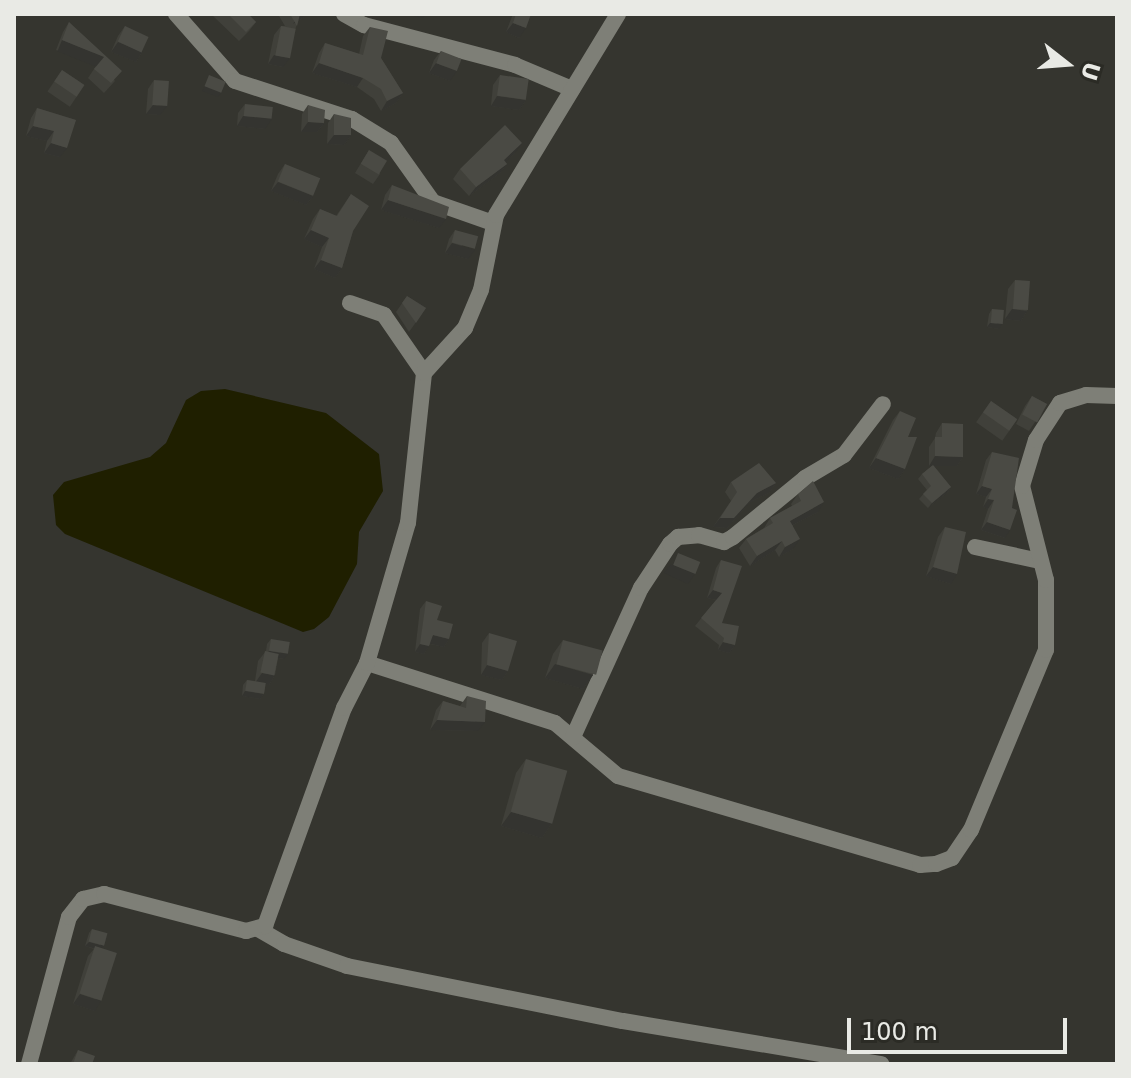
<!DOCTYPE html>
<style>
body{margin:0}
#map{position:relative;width:1131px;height:1078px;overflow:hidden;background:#35352f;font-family:"DejaVu Sans",sans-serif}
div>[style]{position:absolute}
.water>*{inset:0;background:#1f1f00}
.minor>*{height:16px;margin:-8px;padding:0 8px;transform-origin:8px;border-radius:8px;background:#7e7f77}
.wall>*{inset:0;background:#40403a;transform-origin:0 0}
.shaded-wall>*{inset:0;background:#343430;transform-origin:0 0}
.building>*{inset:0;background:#4a4a44;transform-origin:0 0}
span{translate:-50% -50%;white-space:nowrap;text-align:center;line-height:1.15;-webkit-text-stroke:6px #2b2b25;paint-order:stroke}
.frame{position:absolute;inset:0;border:16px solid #e9eae5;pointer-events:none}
.north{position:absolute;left:1027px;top:24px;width:80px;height:80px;-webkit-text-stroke:6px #2b2b25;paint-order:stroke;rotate:107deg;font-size:22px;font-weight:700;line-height:32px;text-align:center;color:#e9eae5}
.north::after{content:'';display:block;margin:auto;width:28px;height:36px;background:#e9eae5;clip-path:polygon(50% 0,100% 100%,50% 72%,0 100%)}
.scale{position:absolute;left:847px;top:1018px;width:220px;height:36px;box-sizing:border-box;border:4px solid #e9eae5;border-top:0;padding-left:10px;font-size:24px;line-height:28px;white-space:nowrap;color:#e9eae5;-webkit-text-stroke:6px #2b2b25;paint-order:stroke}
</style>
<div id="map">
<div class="water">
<div style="clip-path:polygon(225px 389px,326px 413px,379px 454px,383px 491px,359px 532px,357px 564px,329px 617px,314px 629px,303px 632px,65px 534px,56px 525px,53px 495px,64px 482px,150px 457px,166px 443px,186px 400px,201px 391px)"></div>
</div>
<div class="minor">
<div style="left:176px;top:14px;width:89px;rotate:48.6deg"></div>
<div style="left:235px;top:81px;width:123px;rotate:18deg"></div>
<div style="left:352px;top:119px;width:46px;rotate:31.6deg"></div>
<div style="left:391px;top:143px;width:72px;rotate:54.6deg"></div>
<div style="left:433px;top:202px;width:64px;rotate:19.3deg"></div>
<div style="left:344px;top:14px;width:23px;rotate:29deg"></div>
<div style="left:364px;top:25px;width:156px;rotate:14.8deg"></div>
<div style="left:515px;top:65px;width:62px;rotate:22.8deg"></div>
<div style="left:350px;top:303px;width:36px;rotate:19deg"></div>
<div style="left:384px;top:315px;width:70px;rotate:55.4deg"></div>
<div style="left:975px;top:547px;width:66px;rotate:12.2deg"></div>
<div style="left:367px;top:663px;width:197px;rotate:17.7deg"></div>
<div style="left:555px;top:723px;width:82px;rotate:40.1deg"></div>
<div style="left:618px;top:776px;width:315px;rotate:16.4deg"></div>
<div style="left:920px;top:865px;width:16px;rotate:-4deg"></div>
<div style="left:936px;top:864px;width:17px;rotate:-21deg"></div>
<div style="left:952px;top:858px;width:34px;rotate:-56deg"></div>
<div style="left:971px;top:830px;width:195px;rotate:-67.4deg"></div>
<div style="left:1046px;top:650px;width:70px;rotate:-90deg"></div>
<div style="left:1046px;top:580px;width:97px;rotate:-104.3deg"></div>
<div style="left:1022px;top:486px;width:48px;rotate:-73.1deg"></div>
<div style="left:1036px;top:440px;width:44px;rotate:-57deg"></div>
<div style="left:1060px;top:403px;width:27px;rotate:-17deg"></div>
<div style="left:1086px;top:395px;width:31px;rotate:2deg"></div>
<div style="left:573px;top:737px;width:164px;rotate:-65.5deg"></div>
<div style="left:641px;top:588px;width:53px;rotate:-56.6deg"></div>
<div style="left:670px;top:544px;width:11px;rotate:-41deg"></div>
<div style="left:678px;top:537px;width:21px;rotate:-5deg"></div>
<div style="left:699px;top:535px;width:26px;rotate:16deg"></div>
<div style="left:724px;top:542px;width:10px;rotate:-29deg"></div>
<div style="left:733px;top:537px;width:93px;rotate:-39.3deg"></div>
<div style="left:805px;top:478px;width:45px;rotate:-30.5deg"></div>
<div style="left:844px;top:455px;width:64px;rotate:-52.6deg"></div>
<div style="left:260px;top:930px;width:28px;rotate:30deg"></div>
<div style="left:284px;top:944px;width:67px;rotate:19.2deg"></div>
<div style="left:347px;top:966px;width:281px;rotate:11.3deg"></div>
<div style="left:623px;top:1021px;width:262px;rotate:9.5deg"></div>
<div style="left:29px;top:1064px;width:152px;rotate:-74.8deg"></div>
<div style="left:69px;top:917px;width:23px;rotate:-52deg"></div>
<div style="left:83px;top:899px;width:22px;rotate:-13deg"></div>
<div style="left:104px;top:894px;width:147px;rotate:14.6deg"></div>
<div style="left:246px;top:931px;width:20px;rotate:-15deg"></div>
<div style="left:265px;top:926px;width:232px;rotate:-70.1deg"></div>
<div style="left:344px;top:708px;width:51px;rotate:-62.9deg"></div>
<div style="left:367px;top:663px;width:146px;rotate:-73.7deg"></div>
<div style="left:408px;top:523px;width:151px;rotate:-83.9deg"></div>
<div style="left:424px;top:373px;width:61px;rotate:-47.7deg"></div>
<div style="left:465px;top:328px;width:41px;rotate:-67.2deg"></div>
<div style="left:481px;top:290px;width:76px;rotate:-78.7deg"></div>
<div style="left:496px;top:215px;width:235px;rotate:-58.7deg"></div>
</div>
<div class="wall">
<div style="clip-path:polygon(211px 14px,248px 14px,256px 22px,249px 31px,239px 41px)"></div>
<div style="clip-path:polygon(279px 14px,309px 14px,298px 21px,283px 67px,268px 64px,274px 35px,281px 26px,285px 26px,279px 16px)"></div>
<div style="clip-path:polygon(513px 14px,531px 14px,519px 38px,506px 32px)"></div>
<div style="clip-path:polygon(69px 22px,115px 81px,104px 93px,88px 78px,96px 66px,56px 50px,63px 32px)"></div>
<div style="clip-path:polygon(125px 26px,142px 52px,136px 62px,111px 52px,118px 36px)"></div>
<div style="clip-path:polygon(370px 27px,381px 58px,403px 93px,396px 103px,381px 111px,374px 99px,357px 87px,312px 73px,319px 53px,325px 43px,359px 54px,363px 36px)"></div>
<div style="clip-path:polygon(441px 51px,450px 81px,429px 73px,434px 60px)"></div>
<div style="left:62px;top:70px;width:27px;height:26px;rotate:34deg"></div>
<div style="clip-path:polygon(500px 75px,526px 100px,519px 110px,491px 106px,493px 85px)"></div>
<div style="clip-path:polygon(154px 80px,160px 115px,146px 114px,148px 89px)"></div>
<div style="clip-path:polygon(245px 104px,265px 129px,237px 126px,238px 113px)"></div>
<div style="clip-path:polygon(308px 105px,324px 123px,317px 132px,301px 132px,302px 114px)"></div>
<div style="clip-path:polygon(37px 108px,76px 120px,60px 157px,44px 153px,47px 141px,26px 136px,31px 118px)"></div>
<div style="clip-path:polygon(334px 114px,351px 135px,344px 145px,327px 144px,328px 123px)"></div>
<div style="clip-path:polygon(369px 150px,380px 174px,373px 184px,355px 173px)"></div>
<div style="clip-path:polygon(515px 153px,505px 162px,507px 164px,500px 173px,469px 196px,453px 179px,460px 169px)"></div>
<div style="clip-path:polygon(285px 164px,313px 196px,306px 205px,271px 191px,278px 174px)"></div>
<div style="clip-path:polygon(392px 185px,439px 228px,381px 210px,385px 195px)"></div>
<div style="clip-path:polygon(351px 194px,353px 231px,342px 268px,335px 278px,314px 269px,322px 247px,304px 239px,313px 219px,320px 209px,336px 216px)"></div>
<div style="clip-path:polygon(455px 230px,468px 259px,445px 253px,449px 239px)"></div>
<div style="clip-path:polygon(1015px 280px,1027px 311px,1021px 321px,1005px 319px,1008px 289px)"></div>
<div style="clip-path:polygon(407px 296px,426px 308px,409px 332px,396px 312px)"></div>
<div style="clip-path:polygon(992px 309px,999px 329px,987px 327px,989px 314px)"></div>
<div style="clip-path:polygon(1032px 396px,1047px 404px,1029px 431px,1016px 424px,1025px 406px)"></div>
<div style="left:991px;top:401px;width:32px;height:26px;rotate:35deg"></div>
<div style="clip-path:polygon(900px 411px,905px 469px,898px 479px,869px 468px,893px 420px)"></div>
<div style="clip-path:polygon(942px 423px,963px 457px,957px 466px,934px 466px,951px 487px,948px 492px,928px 508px,919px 499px,927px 490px,918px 479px,922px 474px,932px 466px,929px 466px,929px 447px,935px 438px,936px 433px)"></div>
<div style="clip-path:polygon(992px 452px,1005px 538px,981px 530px,988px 509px,983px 507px,986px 497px,976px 494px,986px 460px)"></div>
<div style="clip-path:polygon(731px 482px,776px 483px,769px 493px,750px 502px,727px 528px,713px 527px,731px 501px,725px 492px)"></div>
<div style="clip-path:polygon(798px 494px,818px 512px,793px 525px,793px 549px,779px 557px,775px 550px,750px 566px,739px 548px,746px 539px,764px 528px,770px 518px,792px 506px,791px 504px)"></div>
<div style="clip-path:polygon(945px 527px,951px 584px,926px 576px,938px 537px)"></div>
<div style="clip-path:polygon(721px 560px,722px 623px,735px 645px,729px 653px,718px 650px,719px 645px,695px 626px,716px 600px,707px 598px,716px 568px)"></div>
<div style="clip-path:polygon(426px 601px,449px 639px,444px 647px,430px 644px,424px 654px,415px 652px,420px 609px)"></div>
<div style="clip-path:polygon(489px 633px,508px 671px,502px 680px,481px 675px,482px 643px)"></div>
<div style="clip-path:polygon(271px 639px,284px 659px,278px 658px,275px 675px,269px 685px,265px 684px,264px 694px,260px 699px,242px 696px,243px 685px,247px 680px,255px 681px,258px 661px,266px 651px,267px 644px)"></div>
<div style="clip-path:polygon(563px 640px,593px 675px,583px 689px,545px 678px,553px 654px)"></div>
<div style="clip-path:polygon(467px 696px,478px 731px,430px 730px,436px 710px,443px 701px,460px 706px)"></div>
<div style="clip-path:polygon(526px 759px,552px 823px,542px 838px,501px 826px,516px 773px)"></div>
<div style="clip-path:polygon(92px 929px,102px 948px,95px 1011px,73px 1004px,88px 956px,94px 949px,85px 946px,89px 933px)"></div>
<div style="clip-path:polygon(78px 1050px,92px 1064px,70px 1064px)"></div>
</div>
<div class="shaded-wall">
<div style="clip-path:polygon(300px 14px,309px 14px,293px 24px)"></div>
<div style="clip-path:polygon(406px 14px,426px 14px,423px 18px)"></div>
<div style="clip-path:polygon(513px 23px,526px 28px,519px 38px,506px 32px)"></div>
<div style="left:62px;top:40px;width:45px;height:12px;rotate:22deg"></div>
<div style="clip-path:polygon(118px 42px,142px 52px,136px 62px,111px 52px)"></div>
<div style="clip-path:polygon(274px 55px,290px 58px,283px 67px,268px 64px)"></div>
<div style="clip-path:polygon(319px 63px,363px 78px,357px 87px,312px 73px)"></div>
<div style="clip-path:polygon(436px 63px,457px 71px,450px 81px,429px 73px)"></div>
<div style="clip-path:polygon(205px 86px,222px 92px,218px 97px,202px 91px)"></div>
<div style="clip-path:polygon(403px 93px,396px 103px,381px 111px,387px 101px)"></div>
<div style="clip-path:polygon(497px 96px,526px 100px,519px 110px,491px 106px)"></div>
<div style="clip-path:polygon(153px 105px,167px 106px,160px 115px,146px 114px)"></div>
<div style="clip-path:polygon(243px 116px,272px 119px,265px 129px,237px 126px)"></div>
<div style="clip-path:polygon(308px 122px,324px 123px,317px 132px,301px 132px)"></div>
<div style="clip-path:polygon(33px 126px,54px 131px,47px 141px,26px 136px)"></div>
<div style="clip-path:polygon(334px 135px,351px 135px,344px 145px,327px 144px)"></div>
<div style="clip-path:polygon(51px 143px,67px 148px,60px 157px,44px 153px)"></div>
<div style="clip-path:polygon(522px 143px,515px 153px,497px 170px,504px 160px)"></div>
<div style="clip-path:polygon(507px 164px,500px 173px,469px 196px,476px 187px)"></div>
<div style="clip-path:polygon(278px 182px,313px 196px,306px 205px,271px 191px)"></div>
<div style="clip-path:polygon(388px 200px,446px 219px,439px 228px,381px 210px)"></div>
<div style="clip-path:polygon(311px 230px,329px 238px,322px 247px,304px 239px)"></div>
<div style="clip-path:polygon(452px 243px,475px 250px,468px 259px,445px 253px)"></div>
<div style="clip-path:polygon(321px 260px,342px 268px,335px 278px,314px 269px)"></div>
<div style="clip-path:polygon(1012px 309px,1027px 311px,1021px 321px,1005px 319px)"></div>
<div style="clip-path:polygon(990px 323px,1002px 324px,999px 329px,987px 327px)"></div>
<div style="clip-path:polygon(935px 456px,963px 457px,957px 466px,929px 466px)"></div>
<div style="clip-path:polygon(876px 458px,905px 469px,898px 479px,869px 468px)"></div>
<div style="clip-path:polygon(776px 483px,769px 493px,750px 502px,727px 528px,713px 527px,720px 518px,757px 493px)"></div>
<div style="clip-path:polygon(982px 486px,992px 489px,986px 497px,976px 494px)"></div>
<div style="clip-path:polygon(951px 487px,948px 492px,928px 508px,932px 503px)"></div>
<div style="clip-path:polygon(988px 499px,994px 500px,988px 509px,983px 507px)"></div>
<div style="clip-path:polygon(824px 502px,818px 512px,783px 530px,790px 521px)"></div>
<div style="clip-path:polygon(987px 522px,1010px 530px,1005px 538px,981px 530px)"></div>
<div style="clip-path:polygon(800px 539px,793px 549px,779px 557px,785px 547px)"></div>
<div style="clip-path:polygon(782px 541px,775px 550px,750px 566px,757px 556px)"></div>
<div style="clip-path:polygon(671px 564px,695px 574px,688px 584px,664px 573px)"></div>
<div style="clip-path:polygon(933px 567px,957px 574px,951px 584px,926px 576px)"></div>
<div style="clip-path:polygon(713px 590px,722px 593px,717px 600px,707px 598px)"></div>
<div style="clip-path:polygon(433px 635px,449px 639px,444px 647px,427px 643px)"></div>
<div style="clip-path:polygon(723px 642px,735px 645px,729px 653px,718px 650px)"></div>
<div style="clip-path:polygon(420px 644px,429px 646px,424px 654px,415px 652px)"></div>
<div style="clip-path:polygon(269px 651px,288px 654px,284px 659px,265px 655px)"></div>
<div style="clip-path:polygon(555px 664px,593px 675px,583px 689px,545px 678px)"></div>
<div style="clip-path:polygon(487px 665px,508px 671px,502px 680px,481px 675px)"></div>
<div style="clip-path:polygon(262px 673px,275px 675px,269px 685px,255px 683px)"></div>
<div style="clip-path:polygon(245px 691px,264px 694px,260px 699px,242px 696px)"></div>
<div style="clip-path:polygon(437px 720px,485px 722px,478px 731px,430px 730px)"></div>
<div style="clip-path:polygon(511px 812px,552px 823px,542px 838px,501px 826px)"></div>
<div style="clip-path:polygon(89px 942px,104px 946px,100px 950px,85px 946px)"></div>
<div style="clip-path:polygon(80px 994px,101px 1001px,95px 1011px,73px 1004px)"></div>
</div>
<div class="building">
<div style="clip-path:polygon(228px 14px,248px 14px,256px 22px,246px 32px)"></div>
<div style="clip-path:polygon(290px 14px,300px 14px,297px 26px)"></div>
<div style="clip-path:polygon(516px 14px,531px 14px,526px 28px,513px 23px)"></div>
<div style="clip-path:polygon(69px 22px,122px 71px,111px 83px,94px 69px,104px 57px,62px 40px)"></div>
<div style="left:125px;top:26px;width:26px;height:17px;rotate:25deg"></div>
<div style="left:281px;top:26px;width:15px;height:30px;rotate:11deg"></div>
<div style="clip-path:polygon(370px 27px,388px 31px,381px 58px,403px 93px,387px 101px,381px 89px,363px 78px,319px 63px,325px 43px,363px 55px)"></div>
<div style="left:441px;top:51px;width:22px;height:13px;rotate:21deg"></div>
<div style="left:62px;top:70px;width:27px;height:14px;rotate:34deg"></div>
<div style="left:209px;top:75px;width:18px;height:12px;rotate:22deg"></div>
<div style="left:500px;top:75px;width:29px;height:21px;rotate:8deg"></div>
<div style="left:154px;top:80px;width:15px;height:25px;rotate:4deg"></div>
<div style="left:245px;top:104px;width:28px;height:12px;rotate:6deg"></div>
<div style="clip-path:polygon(308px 105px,325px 110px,324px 123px,308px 122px)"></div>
<div style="clip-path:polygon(37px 108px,76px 120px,67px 148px,51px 143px,54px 131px,33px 126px)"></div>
<div style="clip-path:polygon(334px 114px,351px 118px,351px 135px,334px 135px)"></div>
<div style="clip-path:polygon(505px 125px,522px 143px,504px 160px,507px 164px,476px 187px,460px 169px)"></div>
<div style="left:369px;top:150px;width:21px;height:16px;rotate:31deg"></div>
<div style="left:285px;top:164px;width:38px;height:19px;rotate:22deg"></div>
<div style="clip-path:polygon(392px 185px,449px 207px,446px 219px,388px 200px)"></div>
<div style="clip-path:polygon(351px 194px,369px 206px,353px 231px,342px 268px,321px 260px,329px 238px,311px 230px,320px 209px,337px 216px)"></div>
<div style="left:455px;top:230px;width:24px;height:13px;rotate:15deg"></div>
<div style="left:1015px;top:280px;width:15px;height:29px;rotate:4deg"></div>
<div style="clip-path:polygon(407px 296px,426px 308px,416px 323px,402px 303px)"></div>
<div style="left:992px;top:309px;width:12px;height:14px;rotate:5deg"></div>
<div style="left:1032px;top:396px;width:17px;height:21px;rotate:28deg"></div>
<div style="left:991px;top:401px;width:32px;height:14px;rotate:35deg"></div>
<div style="clip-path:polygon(900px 411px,916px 418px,908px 437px,917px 437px,905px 469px,876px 458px)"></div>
<div style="clip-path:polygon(942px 423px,963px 424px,963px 457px,935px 456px,935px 437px,942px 437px)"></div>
<div style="clip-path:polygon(992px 452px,1019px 458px,1012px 508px,1017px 510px,1010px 530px,987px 522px,994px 500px,988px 499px,992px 489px,982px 486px)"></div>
<div style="clip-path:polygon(759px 463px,776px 483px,757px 493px,734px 518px,720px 518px,737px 492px,731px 482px)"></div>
<div style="clip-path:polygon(933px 465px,951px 487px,932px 503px,923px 494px,931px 486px,922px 474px)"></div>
<div style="clip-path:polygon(813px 481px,824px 502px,790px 521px,800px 539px,785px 547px,782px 541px,757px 556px,746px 539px,773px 523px,770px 518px,801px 501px,798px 494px)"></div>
<div style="clip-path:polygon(945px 527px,966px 532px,957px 574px,933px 567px)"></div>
<div style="left:678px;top:553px;width:24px;height:13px;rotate:22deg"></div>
<div style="clip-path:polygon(721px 560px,742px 566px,722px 623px,739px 626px,735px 645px,723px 642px,724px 638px,701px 618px,722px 593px,713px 590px)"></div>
<div style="clip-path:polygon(426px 601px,442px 606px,437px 620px,453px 624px,449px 639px,433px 635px,429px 646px,420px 644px)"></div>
<div style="clip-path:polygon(489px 633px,517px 641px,508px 671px,487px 665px)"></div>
<div style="left:271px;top:639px;width:19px;height:12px;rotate:9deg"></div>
<div style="left:563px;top:640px;width:41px;height:25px;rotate:15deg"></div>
<div style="left:265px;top:651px;width:14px;height:22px;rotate:12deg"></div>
<div style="left:247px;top:680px;width:19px;height:11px;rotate:9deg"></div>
<div style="clip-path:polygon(467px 696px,486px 701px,485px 722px,437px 720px,443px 701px,466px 708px)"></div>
<div style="left:526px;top:759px;width:43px;height:55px;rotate:16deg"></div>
<div style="left:92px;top:929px;width:16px;height:13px;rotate:15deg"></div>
<div style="left:95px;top:946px;width:23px;height:50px;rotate:18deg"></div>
<div style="clip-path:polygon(78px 1050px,95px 1056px,92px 1064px,73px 1064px)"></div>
</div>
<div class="frame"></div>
<div class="north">U</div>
<div class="scale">100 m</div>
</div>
